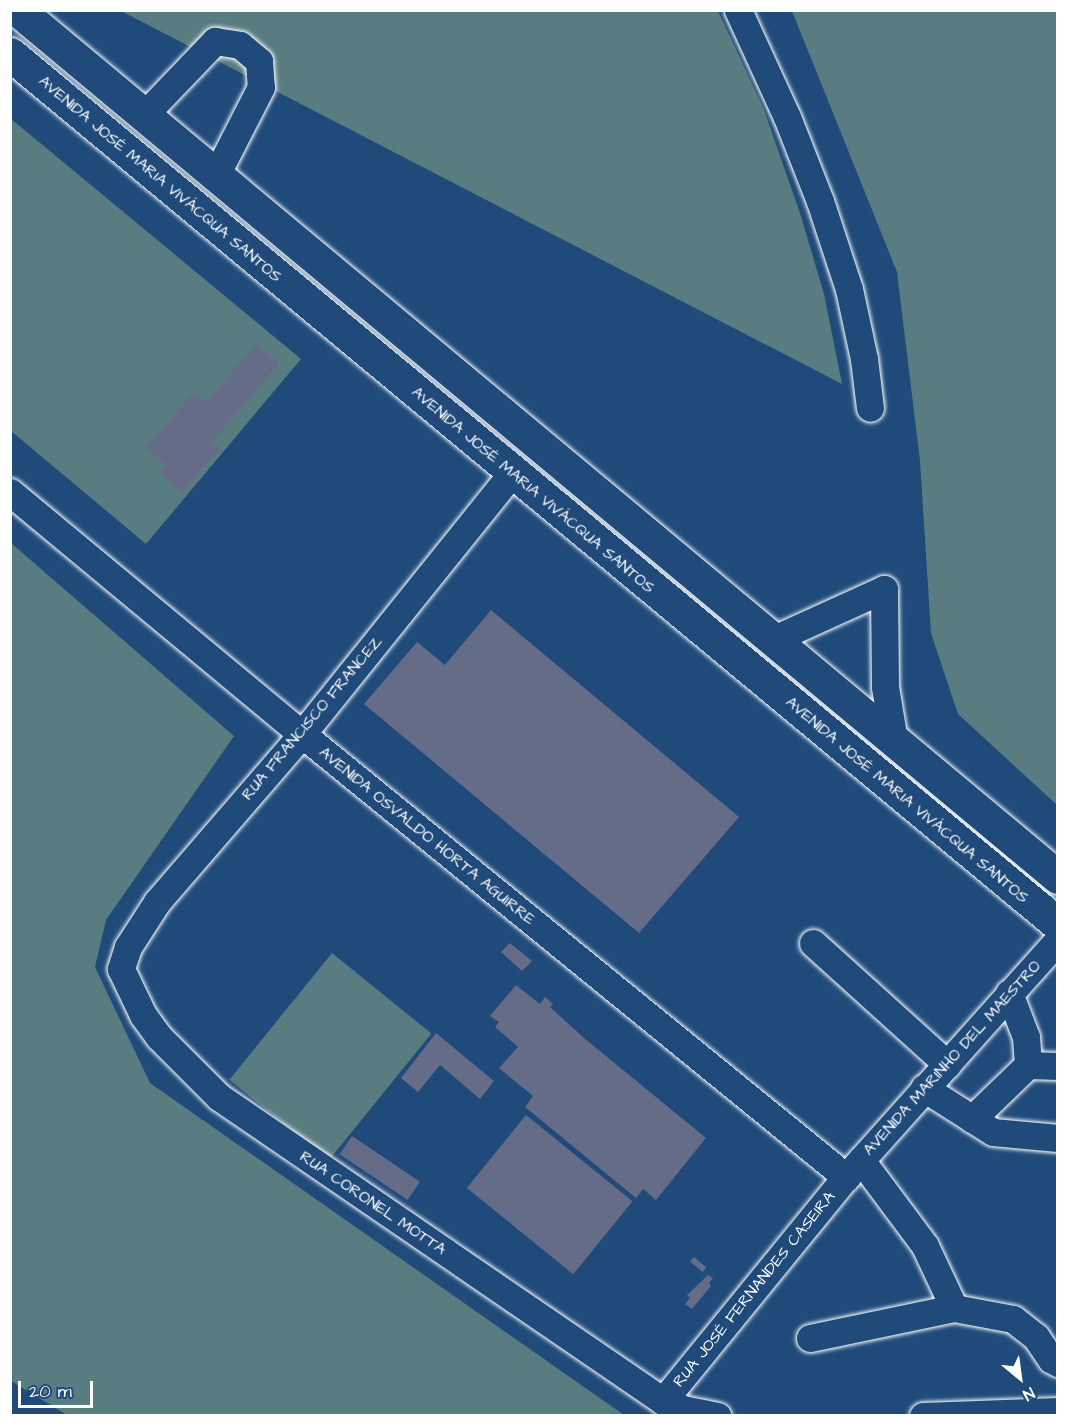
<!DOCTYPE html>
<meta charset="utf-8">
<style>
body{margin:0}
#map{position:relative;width:1068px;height:1426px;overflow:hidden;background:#1f4a7a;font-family:"Architects Daughter",sans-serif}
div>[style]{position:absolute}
.green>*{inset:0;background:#597c81;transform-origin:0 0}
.building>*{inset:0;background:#646c87;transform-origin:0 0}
.roads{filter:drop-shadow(0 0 2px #fff) drop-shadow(0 0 2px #fff)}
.minor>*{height:27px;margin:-13.5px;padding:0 13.5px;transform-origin:13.5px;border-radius:13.5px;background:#1f4a7a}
.major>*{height:33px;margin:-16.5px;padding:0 16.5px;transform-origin:16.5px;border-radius:16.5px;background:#1f4a7a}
span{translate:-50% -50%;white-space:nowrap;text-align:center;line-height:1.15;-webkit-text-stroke:6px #1f4a7a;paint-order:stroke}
.street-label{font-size:16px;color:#fff}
.frame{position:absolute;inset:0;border:12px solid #fff;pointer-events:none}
.north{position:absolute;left:990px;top:1348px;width:60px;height:60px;-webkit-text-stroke:4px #1f4a7a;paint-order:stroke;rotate:151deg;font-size:16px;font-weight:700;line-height:24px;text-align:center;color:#fff}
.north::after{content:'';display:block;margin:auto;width:21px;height:27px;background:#fff;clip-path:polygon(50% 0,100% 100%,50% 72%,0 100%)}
.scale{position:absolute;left:18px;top:1381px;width:75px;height:27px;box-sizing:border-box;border:3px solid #fff;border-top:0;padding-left:8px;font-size:18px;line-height:21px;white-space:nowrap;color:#fff;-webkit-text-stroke:4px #1f4a7a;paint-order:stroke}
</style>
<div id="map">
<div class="green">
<div style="clip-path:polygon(121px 11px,718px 11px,764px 110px,800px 213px,824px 294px,842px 384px)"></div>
<div style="clip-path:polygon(792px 11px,1057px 11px,1057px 805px,958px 714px,931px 633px,920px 461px,897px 272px)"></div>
<div style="clip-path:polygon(10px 118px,301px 359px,146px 544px,11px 431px)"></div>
<div style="clip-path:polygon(11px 543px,234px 736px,106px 920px,95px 967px,150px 1083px,624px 1415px,67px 1415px,11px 1381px)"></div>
<div style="left:332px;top:953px;width:128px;height:163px;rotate:39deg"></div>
</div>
<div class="building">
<div style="clip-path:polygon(256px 344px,279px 364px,212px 442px,220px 448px,182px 492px,159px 472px,166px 464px,146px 448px,194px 392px,206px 402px)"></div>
<div style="clip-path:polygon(491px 610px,739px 817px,639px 933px,364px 704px,417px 642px,445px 665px)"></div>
<div style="clip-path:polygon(510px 943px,532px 961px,522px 971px,501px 952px)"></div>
<div style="clip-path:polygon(516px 985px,540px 1004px,545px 997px,553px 1004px,550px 1007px,584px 1038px,706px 1138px,656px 1200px,643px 1189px,636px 1198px,525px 1107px,533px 1096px,499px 1068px,518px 1047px,495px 1027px,499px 1022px,490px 1016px)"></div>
<div style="clip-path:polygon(436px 1033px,494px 1081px,480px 1099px,440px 1065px,418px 1092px,401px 1078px)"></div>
<div style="left:526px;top:1115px;width:137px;height:94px;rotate:39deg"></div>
<div style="left:352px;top:1136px;width:82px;height:22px;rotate:34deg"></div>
<div style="left:694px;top:1257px;width:16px;height:6px;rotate:40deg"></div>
<div style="clip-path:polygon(708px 1275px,713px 1278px,709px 1283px,711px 1286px,692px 1309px,685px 1304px,690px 1298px,687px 1295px)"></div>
</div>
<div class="roads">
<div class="minor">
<div style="left:738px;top:10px;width:118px;rotate:65.4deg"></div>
<div style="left:787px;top:117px;width:90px;rotate:68.6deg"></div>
<div style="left:820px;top:201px;width:93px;rotate:71.8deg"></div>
<div style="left:849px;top:289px;width:72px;rotate:77.9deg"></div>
<div style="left:864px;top:359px;width:49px;rotate:83deg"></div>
<div style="left:144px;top:115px;width:103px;rotate:-46.2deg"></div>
<div style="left:215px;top:41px;width:25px;rotate:9deg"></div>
<div style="left:240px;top:45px;width:25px;rotate:40deg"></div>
<div style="left:259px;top:61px;width:26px;rotate:86deg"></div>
<div style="left:261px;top:87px;width:99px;rotate:117.1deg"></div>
<div style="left:512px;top:473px;width:335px;rotate:128.8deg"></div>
<div style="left:302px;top:734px;width:222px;rotate:130.8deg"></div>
<div style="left:157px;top:902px;width:54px;rotate:122.8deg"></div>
<div style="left:128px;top:947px;width:23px;rotate:108deg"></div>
<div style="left:121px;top:969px;width:51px;rotate:64.4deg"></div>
<div style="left:143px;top:1015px;width:27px;rotate:54deg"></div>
<div style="left:159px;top:1037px;width:85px;rotate:45deg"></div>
<div style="left:219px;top:1097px;width:538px;rotate:34.4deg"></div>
<div style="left:663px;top:1401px;width:26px;rotate:21deg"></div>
<div style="left:687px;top:1410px;width:31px;rotate:11deg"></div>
<div style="left:10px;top:492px;width:379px;rotate:39.7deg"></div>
<div style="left:302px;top:734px;width:702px;rotate:39.16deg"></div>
<div style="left:774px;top:639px;width:121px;rotate:-24.4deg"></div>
<div style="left:884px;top:589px;width:98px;rotate:89.4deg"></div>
<div style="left:885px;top:687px;width:55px;rotate:80.5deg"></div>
<div style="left:813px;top:943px;width:181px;rotate:42.1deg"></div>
<div style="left:1028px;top:1065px;width:30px;rotate:2deg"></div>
<div style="left:924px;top:1088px;width:82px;rotate:32.5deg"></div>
<div style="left:993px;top:1132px;width:65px;rotate:5.3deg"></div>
<div style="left:972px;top:1119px;width:78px;rotate:-44deg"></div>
<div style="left:1028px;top:1065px;width:28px;rotate:-94deg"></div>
<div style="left:1026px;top:1037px;width:47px;rotate:-111.1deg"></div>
<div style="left:861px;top:1160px;width:107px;rotate:53.3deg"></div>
<div style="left:925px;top:1246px;width:68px;rotate:64.9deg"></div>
<div style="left:810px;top:1338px;width:147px;rotate:-11.8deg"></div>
<div style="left:954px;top:1308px;width:60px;rotate:10.6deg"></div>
<div style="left:1013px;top:1319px;width:29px;rotate:38deg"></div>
<div style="left:1036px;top:1337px;width:27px;rotate:56deg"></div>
<div style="left:1051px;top:1359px;width:8px;rotate:30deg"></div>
<div style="left:663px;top:1401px;width:289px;rotate:-50.8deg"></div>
<div style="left:846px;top:1177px;width:318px;rotate:-48.2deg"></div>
<div style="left:923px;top:1416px;width:135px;rotate:-2.1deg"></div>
</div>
<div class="major">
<div style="left:18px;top:10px;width:1354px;rotate:39.82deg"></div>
<div style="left:10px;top:54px;width:1362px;rotate:39.7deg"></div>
</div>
</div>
<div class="street-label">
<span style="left:160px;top:179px;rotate:40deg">AVENIDA JOSÉ MARIA VIVÁCQUA SANTOS</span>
<span style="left:533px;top:490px;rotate:40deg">AVENIDA JOSÉ MARIA VIVÁCQUA SANTOS</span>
<span style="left:312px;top:718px;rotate:-50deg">RUA FRANCISCO FRANCEZ</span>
<span style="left:907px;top:800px;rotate:40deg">AVENIDA JOSÉ MARIA VIVÁCQUA SANTOS</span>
<span style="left:427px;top:836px;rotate:39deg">AVENIDA OSVALDO HORTA AGUIRRE</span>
<span style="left:952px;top:1058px;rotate:-48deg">AVENIDA MARINHO DEL MAESTRO</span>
<span style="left:373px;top:1203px;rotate:34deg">RUA CORONEL MOTTA</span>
<span style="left:754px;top:1289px;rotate:-51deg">RUA JOSÉ FERNANDES CASEIRA</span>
</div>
<div class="frame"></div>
<div class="north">N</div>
<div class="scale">20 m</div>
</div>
